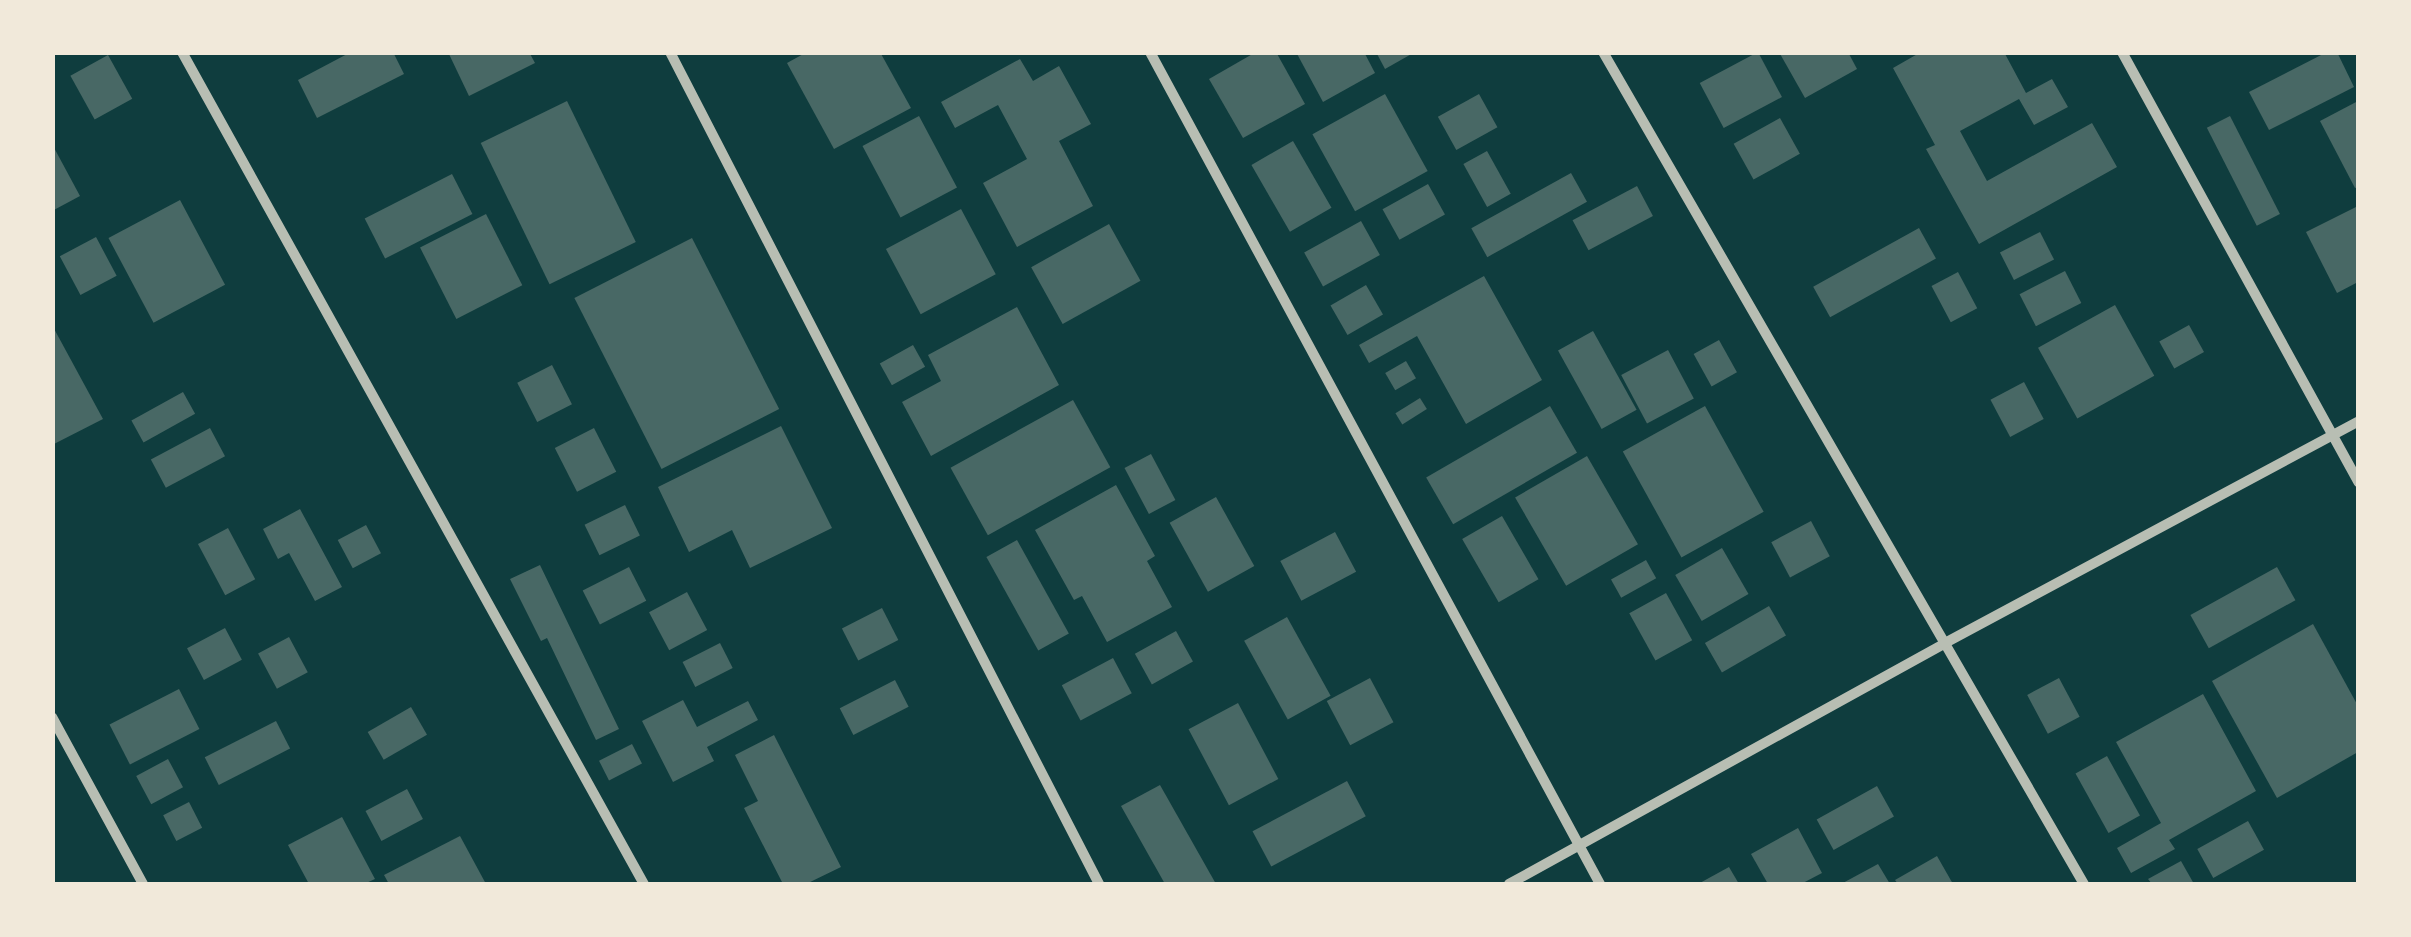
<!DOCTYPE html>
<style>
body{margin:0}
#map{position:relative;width:2411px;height:937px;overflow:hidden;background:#0f3d3e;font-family:Karla,sans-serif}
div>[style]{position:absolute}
.building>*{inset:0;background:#486865;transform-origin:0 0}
.minor>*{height:10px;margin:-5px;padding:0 5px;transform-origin:5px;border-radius:5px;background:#b8beb3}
span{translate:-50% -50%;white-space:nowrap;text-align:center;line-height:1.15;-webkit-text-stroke:8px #f1e9da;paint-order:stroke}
.frame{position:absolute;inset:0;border:55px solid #f1e9da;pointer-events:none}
</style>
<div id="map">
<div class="building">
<div style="clip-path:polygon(351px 52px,393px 52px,404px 74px,317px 118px,298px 80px)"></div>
<div style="clip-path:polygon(448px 52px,529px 52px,535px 63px,469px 96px)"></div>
<div style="clip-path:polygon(807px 52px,880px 52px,911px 108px,834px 149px,787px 63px)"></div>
<div style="clip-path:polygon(1256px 52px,1276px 52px,1305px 104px,1243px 138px,1209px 79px)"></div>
<div style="clip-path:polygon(1296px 52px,1364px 52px,1375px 73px,1323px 102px)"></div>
<div style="clip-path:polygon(1376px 52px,1415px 52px,1385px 69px)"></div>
<div style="left:1758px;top:52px;width:51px;height:66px;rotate:62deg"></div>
<div style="clip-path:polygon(1779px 52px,1848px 52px,1857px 69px,1805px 98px)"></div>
<div style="clip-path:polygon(1921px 52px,2004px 52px,2026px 93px,2052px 79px,2068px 107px,2034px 125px,2019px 99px,1960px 131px,1987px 181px,2092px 123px,2117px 167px,1979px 244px,1926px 149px,1935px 145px,1893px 68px)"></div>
<div style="clip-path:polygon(2327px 52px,2337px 52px,2354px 87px,2269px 130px,2249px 92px)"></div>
<div style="left:108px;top:55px;width:50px;height:43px;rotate:61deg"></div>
<div style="clip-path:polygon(1020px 59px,1033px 81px,1059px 66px,1091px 124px,1059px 141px,1093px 206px,1017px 247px,983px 183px,1027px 159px,998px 105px,955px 128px,941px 102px)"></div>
<div style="left:1385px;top:94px;width:88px;height:83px;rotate:61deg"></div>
<div style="left:1479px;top:94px;width:38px;height:47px;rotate:61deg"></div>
<div style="left:567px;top:101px;width:157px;height:96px;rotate:64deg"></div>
<div style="clip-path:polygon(2358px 101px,2358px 187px,2355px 188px,2320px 121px)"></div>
<div style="left:919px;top:116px;width:81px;height:64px;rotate:62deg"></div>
<div style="left:2230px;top:116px;width:110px;height:26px;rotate:63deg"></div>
<div style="left:1780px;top:118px;width:41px;height:53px;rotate:61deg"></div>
<div style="left:1293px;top:141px;width:77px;height:48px;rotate:60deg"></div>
<div style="clip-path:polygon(52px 144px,80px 196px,52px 211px)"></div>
<div style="left:1487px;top:151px;width:49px;height:27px;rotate:61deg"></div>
<div style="left:1571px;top:173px;width:33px;height:114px;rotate:61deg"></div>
<div style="left:452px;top:174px;width:45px;height:98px;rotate:63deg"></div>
<div style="left:1428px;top:184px;width:35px;height:52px;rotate:61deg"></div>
<div style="left:1637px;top:186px;width:34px;height:73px;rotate:62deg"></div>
<div style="left:180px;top:200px;width:96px;height:81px;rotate:62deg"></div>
<div style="clip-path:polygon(2358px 206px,2358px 282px,2337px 293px,2306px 232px)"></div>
<div style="left:961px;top:209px;width:74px;height:85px;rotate:62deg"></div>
<div style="left:486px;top:214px;width:80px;height:74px;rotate:63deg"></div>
<div style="left:1361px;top:221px;width:39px;height:65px;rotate:61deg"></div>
<div style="left:1109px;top:224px;width:65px;height:89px;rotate:61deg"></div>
<div style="left:1919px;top:228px;width:35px;height:121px;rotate:61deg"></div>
<div style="left:2040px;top:232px;width:31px;height:45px;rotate:63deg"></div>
<div style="left:96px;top:237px;width:44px;height:41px;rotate:62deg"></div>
<div style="left:692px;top:238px;width:192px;height:132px;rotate:63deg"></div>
<div style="left:2065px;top:271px;width:36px;height:51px;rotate:63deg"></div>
<div style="left:1958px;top:272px;width:41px;height:30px;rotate:62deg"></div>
<div style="clip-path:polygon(1484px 276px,1542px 380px,1466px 424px,1417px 336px,1369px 363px,1359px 345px)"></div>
<div style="left:1366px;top:285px;width:34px;height:41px;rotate:60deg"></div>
<div style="left:2115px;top:305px;width:81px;height:88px;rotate:61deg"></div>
<div style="clip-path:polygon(1017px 307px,1059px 385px,931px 456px,902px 402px,941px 381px,928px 355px)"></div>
<div style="clip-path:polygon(52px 325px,103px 419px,52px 445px)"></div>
<div style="left:2189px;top:325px;width:31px;height:34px;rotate:61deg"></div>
<div style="left:1593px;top:331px;width:90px;height:40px;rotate:61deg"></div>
<div style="left:1719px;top:340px;width:37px;height:29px;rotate:61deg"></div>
<div style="left:913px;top:345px;width:25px;height:38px;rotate:61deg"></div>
<div style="left:1668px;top:350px;width:55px;height:53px;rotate:62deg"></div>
<div style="left:1406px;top:361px;width:20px;height:24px;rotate:60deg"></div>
<div style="left:552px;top:365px;width:44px;height:39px;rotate:63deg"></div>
<div style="left:2024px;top:382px;width:42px;height:38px;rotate:62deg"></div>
<div style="left:183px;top:392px;width:25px;height:59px;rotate:61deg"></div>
<div style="left:1420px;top:398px;width:13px;height:29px;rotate:58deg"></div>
<div style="left:1073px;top:400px;width:77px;height:140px;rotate:61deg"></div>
<div style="left:1550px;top:406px;width:54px;height:143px;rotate:60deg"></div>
<div style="left:1705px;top:406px;width:121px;height:94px;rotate:61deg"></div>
<div style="clip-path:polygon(781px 426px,832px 528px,750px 568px,732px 530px,689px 552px,658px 487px)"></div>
<div style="left:210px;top:428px;width:32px;height:67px;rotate:62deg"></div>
<div style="left:594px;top:428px;width:49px;height:44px;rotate:63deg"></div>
<div style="left:1151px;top:454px;width:52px;height:30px;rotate:62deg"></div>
<div style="left:1587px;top:456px;width:102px;height:83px;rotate:60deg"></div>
<div style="clip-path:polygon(1116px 485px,1155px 556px,1147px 561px,1172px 607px,1107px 642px,1082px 596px,1074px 600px,1035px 530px)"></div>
<div style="left:1216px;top:497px;width:79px;height:53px;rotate:61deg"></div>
<div style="left:625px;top:505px;width:34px;height:45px;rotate:64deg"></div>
<div style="clip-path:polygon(300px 509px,342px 587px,315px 601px,289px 553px,278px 559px,263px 529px)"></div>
<div style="left:1502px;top:516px;width:73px;height:46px;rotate:60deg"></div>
<div style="left:1811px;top:521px;width:40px;height:45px;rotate:62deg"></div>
<div style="left:366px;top:525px;width:32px;height:32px;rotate:62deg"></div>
<div style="left:228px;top:528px;width:58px;height:34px;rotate:62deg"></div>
<div style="left:1335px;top:532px;width:45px;height:62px;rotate:62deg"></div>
<div style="left:1017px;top:540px;width:107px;height:35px;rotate:61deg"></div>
<div style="left:1722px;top:548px;width:53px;height:54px;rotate:60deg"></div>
<div style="left:1646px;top:560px;width:21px;height:40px;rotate:61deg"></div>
<div style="clip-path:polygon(540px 565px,619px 729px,596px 740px,547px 638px,541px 641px,510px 579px)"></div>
<div style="left:629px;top:567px;width:38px;height:52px;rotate:63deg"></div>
<div style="left:2277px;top:567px;width:38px;height:99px;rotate:61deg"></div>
<div style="left:687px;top:592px;width:43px;height:43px;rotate:62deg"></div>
<div style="left:1666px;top:593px;width:54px;height:42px;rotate:61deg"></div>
<div style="left:1769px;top:606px;width:34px;height:74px;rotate:60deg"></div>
<div style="left:882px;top:608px;width:36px;height:45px;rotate:63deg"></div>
<div style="left:1287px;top:617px;width:90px;height:49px;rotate:61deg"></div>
<div style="clip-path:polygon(2313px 624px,2358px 706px,2358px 752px,2277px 798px,2212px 681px)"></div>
<div style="left:225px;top:628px;width:36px;height:43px;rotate:62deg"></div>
<div style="left:1176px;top:631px;width:35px;height:47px;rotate:61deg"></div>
<div style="left:289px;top:637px;width:40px;height:35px;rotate:62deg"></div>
<div style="left:720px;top:643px;width:28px;height:42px;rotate:63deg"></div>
<div style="left:1113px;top:658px;width:40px;height:58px;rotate:62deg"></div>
<div style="left:1370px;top:678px;width:50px;height:49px;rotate:62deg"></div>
<div style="left:2059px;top:678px;width:44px;height:36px;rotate:62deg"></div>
<div style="left:895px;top:680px;width:30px;height:62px;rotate:63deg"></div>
<div style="left:179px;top:689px;width:45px;height:78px;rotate:63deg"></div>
<div style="clip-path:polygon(2203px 694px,2256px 791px,2169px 840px,2175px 849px,2131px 873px,2117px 848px,2161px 823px,2116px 742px)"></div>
<div style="clip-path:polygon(683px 700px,697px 727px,748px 701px,758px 720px,707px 747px,714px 761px,673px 782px,642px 721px)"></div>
<div style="left:1238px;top:703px;width:86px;height:56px;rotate:62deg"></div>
<div style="left:411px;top:707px;width:32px;height:50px;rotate:60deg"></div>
<div style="left:276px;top:721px;width:31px;height:80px;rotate:63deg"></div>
<div style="clip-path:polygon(774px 735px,841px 867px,806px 884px,783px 884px,744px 808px,758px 801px,735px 755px)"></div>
<div style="left:632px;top:744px;width:22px;height:37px;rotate:63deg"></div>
<div style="left:2107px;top:756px;width:68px;height:36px;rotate:61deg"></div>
<div style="left:168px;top:759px;width:32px;height:36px;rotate:62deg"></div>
<div style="left:1347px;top:781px;width:40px;height:107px;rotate:62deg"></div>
<div style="clip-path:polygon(1160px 785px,1216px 884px,1165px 884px,1121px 806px)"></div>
<div style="left:1877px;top:786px;width:35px;height:69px;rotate:61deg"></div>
<div style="left:407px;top:789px;width:34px;height:47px;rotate:62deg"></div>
<div style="left:189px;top:802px;width:29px;height:29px;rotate:63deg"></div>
<div style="clip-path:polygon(342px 817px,375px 879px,364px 884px,309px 884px,288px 845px)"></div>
<div style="left:2248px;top:821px;width:33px;height:58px;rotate:61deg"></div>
<div style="clip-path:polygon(1798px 828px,1822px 873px,1801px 884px,1768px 884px,1751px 854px)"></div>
<div style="clip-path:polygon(460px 836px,486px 884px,389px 884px,384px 875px)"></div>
<div style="clip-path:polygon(1937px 856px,1953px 884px,1898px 884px,1895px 880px)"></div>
<div style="clip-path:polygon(2181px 861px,2194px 884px,2152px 884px,2148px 879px)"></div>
<div style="clip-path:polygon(1878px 864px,1890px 884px,1841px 884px)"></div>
<div style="clip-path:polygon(1729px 867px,1739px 884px,1698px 884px)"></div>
</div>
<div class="minor">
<div style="left:182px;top:52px;width:952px;rotate:60.96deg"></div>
<div style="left:670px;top:52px;width:936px;rotate:62.72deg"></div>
<div style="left:1150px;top:52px;width:946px;rotate:61.59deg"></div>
<div style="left:1603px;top:52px;width:961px;rotate:59.97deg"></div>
<div style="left:2122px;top:52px;width:491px;rotate:61.2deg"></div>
<div style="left:52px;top:717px;width:190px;rotate:61.4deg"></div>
<div style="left:1509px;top:884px;width:498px;rotate:-28.9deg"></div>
<div style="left:1945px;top:643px;width:468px;rotate:-28.2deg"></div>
</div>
<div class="frame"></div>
</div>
